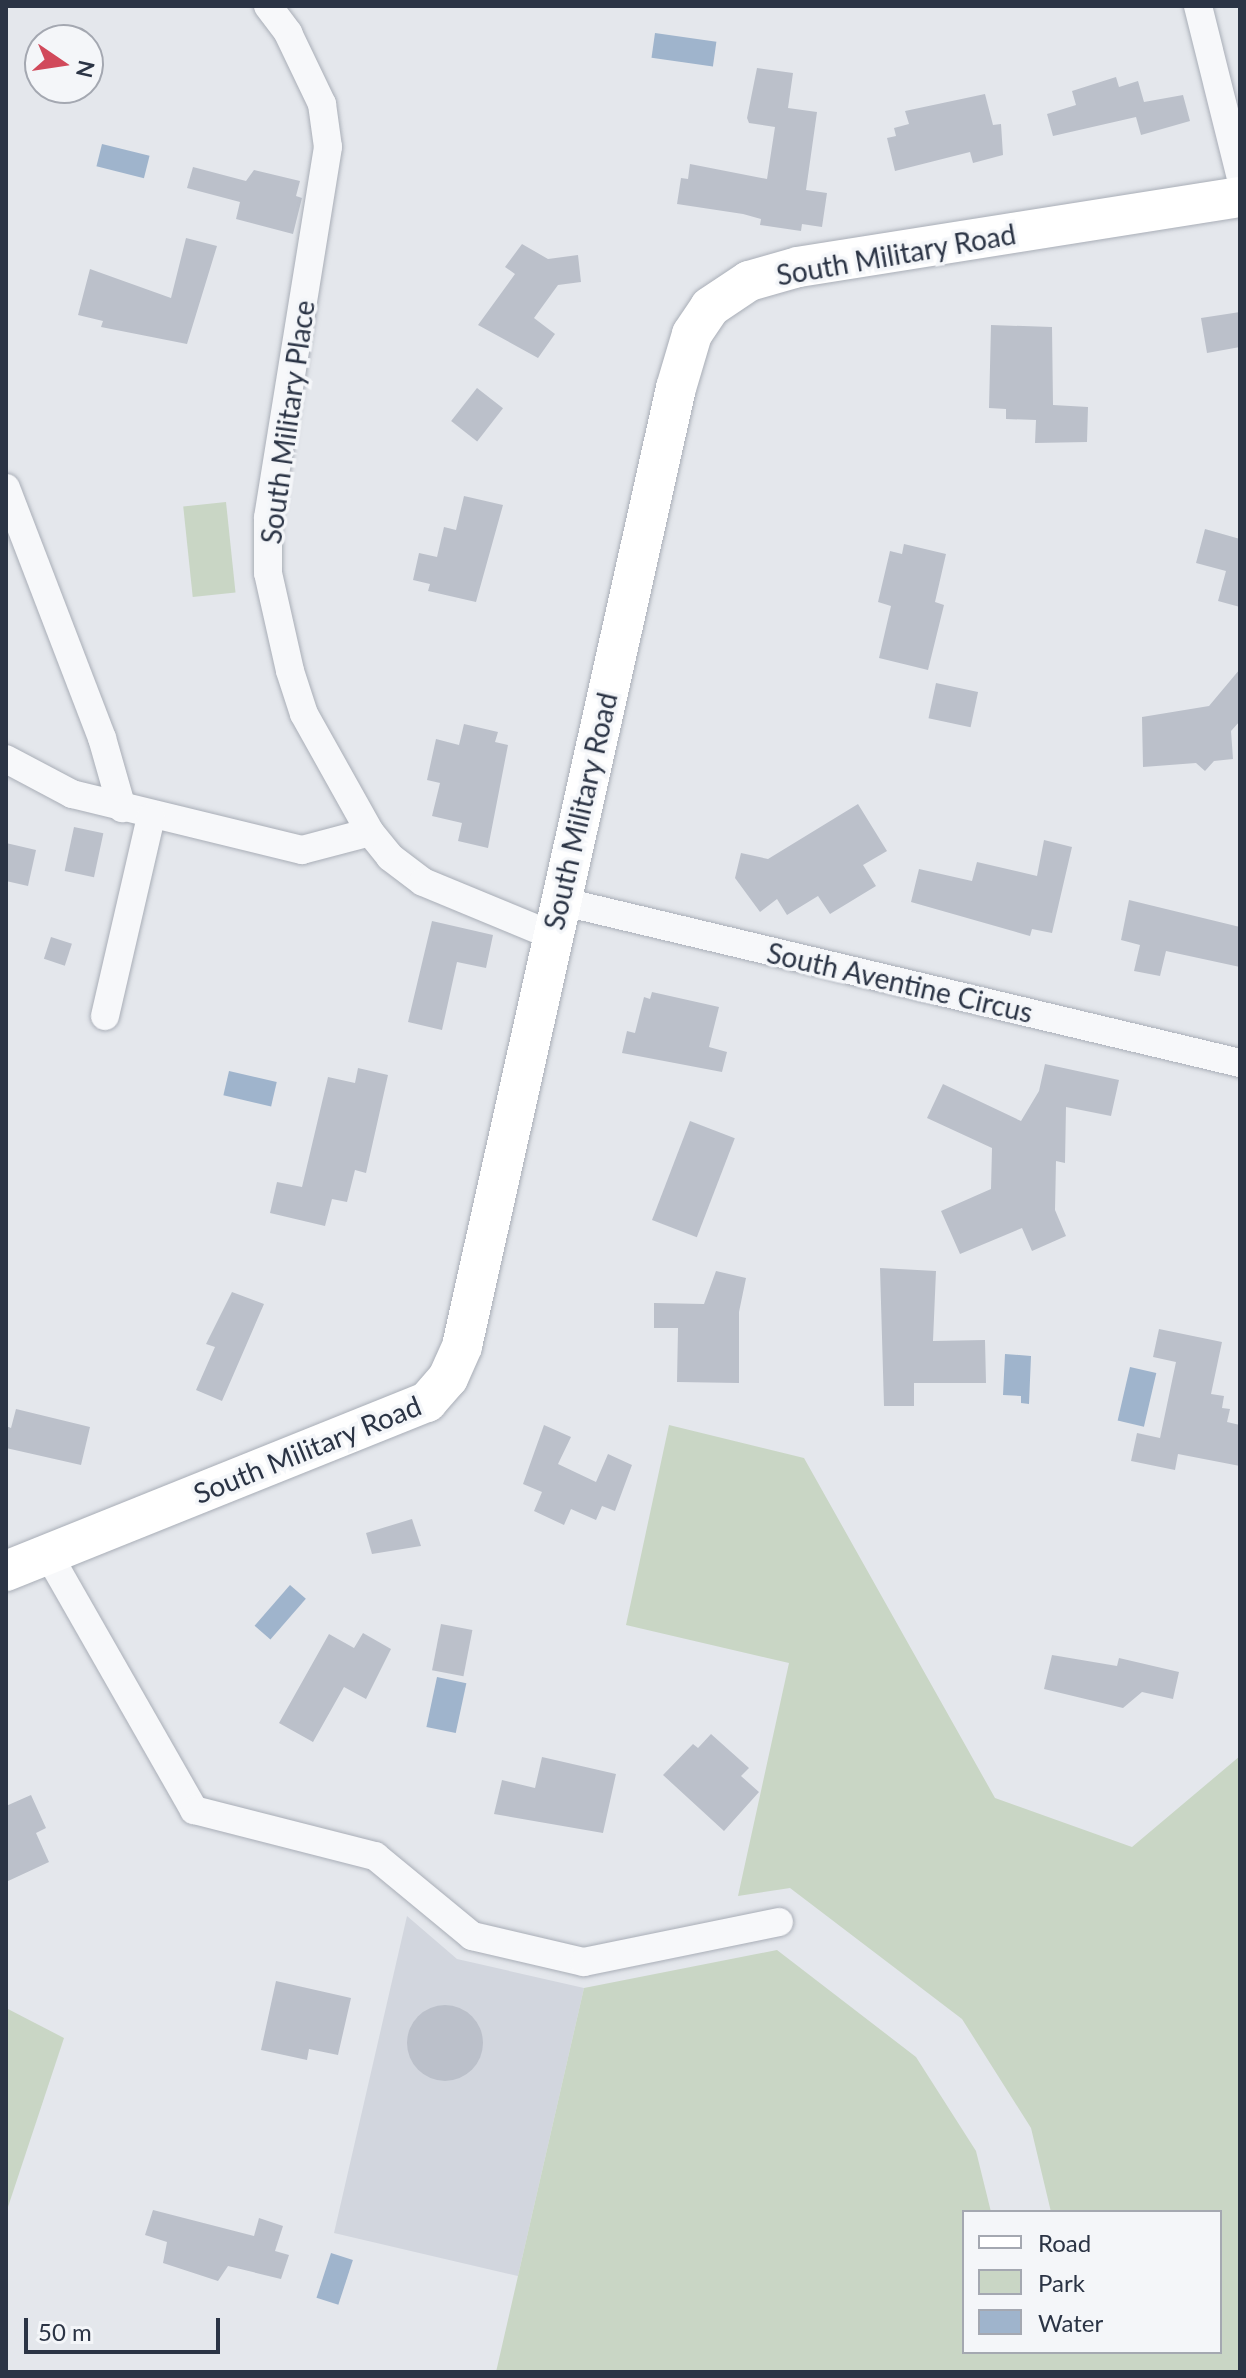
<!DOCTYPE html>
<style>
body{margin:0}
#map{position:relative;width:1246px;height:2378px;overflow:hidden;background:#e4e7ec;font-family:Lato,sans-serif}
div>[style]{position:absolute}
.built>*{inset:0;background:#d2d6de}
.green>*{inset:0;background:#c9d6c5;transform-origin:0 0}
.water>*{inset:0;background:#9fb4cc;transform-origin:0 0}
.building>*{inset:0;background:#bbc0ca;transform-origin:0 0}
.round{border-radius:50%}
.roads{filter:drop-shadow(0 0 2px #a9aeb7) drop-shadow(0 0 2px #a9aeb7)}
.street>*{height:28px;margin:-14px;padding:0 14px;transform-origin:14px;border-radius:14px;background:#f7f8fa}
.secondary>*{height:40px;margin:-20px;padding:0 20px;transform-origin:20px;border-radius:20px;background:#fff}
span{translate:-50% -50%;white-space:nowrap;text-align:center;line-height:1.15;-webkit-text-stroke:7px #f4f6f9;paint-order:stroke}
.street-label{font-size:28px;color:#2b3445}
.frame{position:absolute;inset:0;border:8px solid #2b3445;pointer-events:none}
.legend{position:absolute;left:962px;top:2210px;width:260px;height:144px;box-sizing:border-box;background:#f4f6f9;border:2px solid #a4a8b1;margin:0;padding:10px 14px;list-style:none;font-size:24px;color:#2b3445}
.legend li{display:flex;align-items:center;gap:16px;height:40px}
.legend b{width:40px;border:2px solid #a4a8b1}
.north{position:absolute;left:24px;top:24px;width:80px;height:80px;box-sizing:border-box;background:#f4f6f9;border:2px solid #a4a8b1;border-radius:50%;rotate:103deg;font-size:22px;font-weight:700;line-height:32px;text-align:center;color:#2b3445}
.north::after{content:'';display:block;margin:auto;width:28px;height:36px;background:#d1495b;clip-path:polygon(50% 0,100% 100%,50% 72%,0 100%)}
.scale{position:absolute;left:24px;top:2318px;width:196px;height:36px;box-sizing:border-box;border:4px solid #2b3445;border-top:0;padding-left:10px;font-size:24px;line-height:28px;white-space:nowrap;color:#2b3445;-webkit-text-stroke:6px #f4f6f9;paint-order:stroke}
</style>
<div id="map">
<div class="built">
<div style="clip-path:polygon(407px 1916px,457px 1959px,584px 1988px,518px 2276px,334px 2233px)"></div>
</div>
<div class="green">
<div style="left:226px;top:502px;width:91px;height:43px;rotate:84deg"></div>
<div style="clip-path:polygon(669px 1425px,804px 1458px,995px 1798px,1132px 1847px,1240px 1756px,1240px 2372px,496px 2372px,584px 1988px,777px 1950px,916px 2057px,976px 2151px,991px 2212px,964px 2212px,964px 2352px,1220px 2352px,1220px 2212px,1051px 2212px,1031px 2128px,962px 2019px,790px 1888px,738px 1896px,789px 1663px,626px 1625px)"></div>
<div style="clip-path:polygon(6px 2008px,64px 2038px,6px 2213px)"></div>
</div>
<div class="water">
<div style="left:655px;top:33px;width:62px;height:25px;rotate:8deg"></div>
<div style="left:102px;top:144px;width:49px;height:23px;rotate:14deg"></div>
<div style="left:229px;top:1071px;width:49px;height:25px;rotate:13deg"></div>
<div style="clip-path:polygon(1005px 1354px,1031px 1356px,1029px 1404px,1021px 1403px,1021px 1396px,1003px 1395px)"></div>
<div style="left:1130px;top:1367px;width:27px;height:55px;rotate:13deg"></div>
<div style="left:290px;top:1585px;width:21px;height:54px;rotate:41deg"></div>
<div style="left:437px;top:1677px;width:30px;height:51px;rotate:12deg"></div>
<div style="left:331px;top:2253px;width:23px;height:47px;rotate:18deg"></div>
</div>
<div class="building">
<div style="clip-path:polygon(757px 68px,793px 73px,788px 108px,817px 112px,806px 190px,827px 193px,822px 227px,802px 224px,801px 231px,760px 225px,761px 219px,743px 214px,677px 204px,681px 178px,688px 179px,690px 164px,767px 179px,775px 127px,749px 123px,747px 118px)"></div>
<div style="clip-path:polygon(1116px 77px,1119px 87px,1138px 81px,1144px 102px,1183px 95px,1190px 121px,1141px 135px,1136px 117px,1053px 136px,1047px 114px,1076px 105px,1072px 91px)"></div>
<div style="clip-path:polygon(985px 94px,993px 125px,1001px 124px,1003px 155px,973px 163px,970px 152px,895px 171px,887px 138px,896px 136px,894px 128px,909px 124px,905px 111px)"></div>
<div style="clip-path:polygon(193px 167px,246px 181px,254px 170px,300px 181px,296px 196px,302px 198px,293px 234px,236px 219px,240px 202px,187px 188px)"></div>
<div style="clip-path:polygon(186px 238px,217px 246px,187px 344px,101px 327px,103px 321px,78px 315px,90px 269px,171px 298px)"></div>
<div style="clip-path:polygon(522px 244px,548px 259px,578px 255px,581px 282px,558px 285px,534px 318px,555px 334px,538px 358px,478px 325px,515px 274px,505px 267px)"></div>
<div style="clip-path:polygon(1240px 312px,1240px 347px,1207px 353px,1201px 318px)"></div>
<div style="clip-path:polygon(991px 325px,1052px 327px,1053px 405px,1088px 407px,1087px 442px,1035px 443px,1036px 420px,1006px 419px,1006px 409px,989px 408px)"></div>
<div style="left:477px;top:388px;width:33px;height:42px;rotate:38deg"></div>
<div style="clip-path:polygon(464px 496px,503px 505px,476px 602px,428px 591px,430px 584px,413px 580px,419px 553px,437px 557px,444px 527px,456px 530px)"></div>
<div style="clip-path:polygon(1205px 529px,1240px 539px,1240px 607px,1218px 601px,1226px 571px,1196px 563px)"></div>
<div style="clip-path:polygon(904px 544px,946px 554px,935px 602px,944px 605px,928px 670px,879px 658px,891px 606px,878px 602px,890px 551px,902px 554px)"></div>
<div style="clip-path:polygon(1240px 669px,1240px 721px,1231px 731px,1233px 759px,1214px 761px,1205px 771px,1196px 763px,1143px 767px,1142px 717px,1209px 706px)"></div>
<div style="left:936px;top:683px;width:43px;height:36px;rotate:12deg"></div>
<div style="clip-path:polygon(464px 724px,498px 732px,495px 742px,508px 745px,488px 848px,458px 841px,462px 823px,432px 816px,440px 783px,427px 780px,436px 739px,459px 745px)"></div>
<div style="clip-path:polygon(858px 804px,887px 851px,863px 865px,876px 886px,830px 914px,818px 896px,787px 915px,777px 899px,760px 912px,735px 878px,741px 853px,768px 859px)"></div>
<div style="left:74px;top:827px;width:30px;height:45px;rotate:12deg"></div>
<div style="clip-path:polygon(1044px 840px,1072px 847px,1052px 933px,1032px 929px,1030px 936px,911px 902px,919px 869px,972px 881px,977px 862px,1037px 876px)"></div>
<div style="clip-path:polygon(6px 843px,36px 850px,28px 886px,6px 881px)"></div>
<div style="clip-path:polygon(1129px 900px,1240px 927px,1240px 967px,1166px 951px,1160px 976px,1134px 971px,1140px 945px,1121px 940px)"></div>
<div style="clip-path:polygon(432px 921px,493px 935px,486px 968px,457px 962px,442px 1030px,408px 1022px)"></div>
<div style="left:51px;top:937px;width:22px;height:23px;rotate:18deg"></div>
<div style="clip-path:polygon(652px 992px,719px 1007px,709px 1047px,727px 1052px,722px 1072px,622px 1053px,627px 1031px,635px 1033px,644px 997px,650px 999px)"></div>
<div style="clip-path:polygon(1045px 1064px,1119px 1080px,1111px 1116px,1066px 1107px,1065px 1163px,1056px 1161px,1055px 1210px,1066px 1236px,1032px 1251px,1022px 1228px,960px 1254px,941px 1211px,991px 1189px,992px 1148px,927px 1118px,943px 1084px,1021px 1121px,1039px 1091px)"></div>
<div style="clip-path:polygon(358px 1068px,388px 1075px,366px 1173px,355px 1170px,347px 1202px,332px 1199px,325px 1226px,270px 1213px,277px 1182px,302px 1187px,328px 1077px,355px 1083px)"></div>
<div style="left:690px;top:1121px;width:48px;height:106px;rotate:21deg"></div>
<div style="clip-path:polygon(880px 1268px,936px 1271px,933px 1341px,985px 1340px,986px 1383px,914px 1383px,914px 1406px,884px 1406px)"></div>
<div style="clip-path:polygon(716px 1271px,746px 1278px,739px 1312px,739px 1383px,677px 1382px,678px 1328px,654px 1328px,654px 1303px,704px 1304px)"></div>
<div style="clip-path:polygon(232px 1292px,264px 1304px,222px 1401px,196px 1390px,215px 1347px,206px 1344px)"></div>
<div style="clip-path:polygon(1159px 1329px,1222px 1342px,1211px 1394px,1224px 1396px,1222px 1408px,1230px 1409px,1227px 1422px,1240px 1425px,1240px 1466px,1178px 1454px,1175px 1470px,1131px 1461px,1137px 1433px,1160px 1438px,1176px 1362px,1153px 1357px)"></div>
<div style="clip-path:polygon(16px 1409px,90px 1427px,81px 1465px,6px 1448px,6px 1426px,11px 1428px)"></div>
<div style="clip-path:polygon(544px 1425px,571px 1437px,558px 1464px,596px 1482px,608px 1454px,632px 1465px,615px 1511px,602px 1506px,596px 1520px,571px 1509px,564px 1525px,534px 1511px,542px 1492px,523px 1484px)"></div>
<div style="clip-path:polygon(412px 1519px,421px 1546px,372px 1554px,366px 1533px)"></div>
<div style="left:441px;top:1624px;width:32px;height:47px;rotate:11deg"></div>
<div style="clip-path:polygon(363px 1633px,391px 1649px,366px 1699px,344px 1687px,313px 1742px,279px 1723px,329px 1634px,354px 1648px)"></div>
<div style="clip-path:polygon(1052px 1655px,1117px 1666px,1119px 1658px,1179px 1672px,1173px 1699px,1142px 1692px,1123px 1708px,1044px 1689px)"></div>
<div style="clip-path:polygon(711px 1734px,749px 1768px,741px 1776px,759px 1792px,724px 1831px,663px 1775px,693px 1744px,698px 1748px)"></div>
<div style="clip-path:polygon(542px 1757px,616px 1774px,603px 1833px,494px 1814px,502px 1780px,535px 1788px)"></div>
<div style="clip-path:polygon(31px 1795px,46px 1828px,36px 1833px,49px 1862px,6px 1882px,6px 1806px)"></div>
<div style="clip-path:polygon(276px 1981px,351px 1998px,338px 2055px,309px 2049px,307px 2060px,261px 2050px)"></div>
<div class="round" style="left:407px;top:2005px;width:76px;height:76px"></div>
<div style="clip-path:polygon(153px 2210px,254px 2236px,259px 2218px,283px 2226px,275px 2251px,289px 2255px,281px 2279px,228px 2266px,218px 2281px,163px 2263px,167px 2242px,145px 2235px)"></div>
</div>
<div class="roads">
<div class="street">
<div style="left:268px;top:6px;width:34px;rotate:53deg"></div>
<div style="left:288px;top:33px;width:79px;rotate:64.4deg"></div>
<div style="left:322px;top:104px;width:43px;rotate:82.1deg"></div>
<div style="left:328px;top:147px;width:376px;rotate:99.2deg"></div>
<div style="left:268px;top:518px;width:55px;rotate:90deg"></div>
<div style="left:268px;top:573px;width:100px;rotate:77.3deg"></div>
<div style="left:290px;top:671px;width:45px;rotate:72deg"></div>
<div style="left:304px;top:714px;width:135px;rotate:60.8deg"></div>
<div style="left:370px;top:832px;width:32px;rotate:51deg"></div>
<div style="left:390px;top:857px;width:41px;rotate:37.1deg"></div>
<div style="left:423px;top:882px;width:139px;rotate:22.5deg"></div>
<div style="left:1198px;top:6px;width:173px;rotate:76deg"></div>
<div style="left:6px;top:488px;width:268px;rotate:69deg"></div>
<div style="left:102px;top:738px;width:73px;rotate:74.1deg"></div>
<div style="left:6px;top:759px;width:75px;rotate:27.9deg"></div>
<div style="left:72px;top:794px;width:237px;rotate:13.7deg"></div>
<div style="left:302px;top:850px;width:70px;rotate:-14.8deg"></div>
<div style="left:560px;top:901px;width:699px;rotate:13.4deg"></div>
<div style="left:105px;top:1016px;width:204px;rotate:-77deg"></div>
<div style="left:48px;top:1554px;width:295px;rotate:60.3deg"></div>
<div style="left:194px;top:1810px;width:187px;rotate:14.3deg"></div>
<div style="left:375px;top:1856px;width:126px;rotate:39.5deg"></div>
<div style="left:472px;top:1936px;width:115px;rotate:13.1deg"></div>
<div style="left:584px;top:1962px;width:199px;rotate:-11.6deg"></div>
</div>
<div class="secondary">
<div style="left:6px;top:1571px;width:454px;rotate:-21.9deg"></div>
<div style="left:427px;top:1402px;width:32px;rotate:-49deg"></div>
<div style="left:448px;top:1378px;width:35px;rotate:-66deg"></div>
<div style="left:462px;top:1346px;width:982px;rotate:-77.41deg"></div>
<div style="left:676px;top:388px;width:56px;rotate:-73.5deg"></div>
<div style="left:692px;top:334px;width:32px;rotate:-56deg"></div>
<div style="left:710px;top:307px;width:47px;rotate:-33.7deg"></div>
<div style="left:749px;top:281px;width:51px;rotate:-15.9deg"></div>
<div style="left:798px;top:267px;width:448px;rotate:-9deg"></div>
</div>
</div>
<div class="street-label">
<span style="left:896px;top:254px;rotate:-10deg">South Military Road</span>
<span style="left:287px;top:422px;rotate:-82deg">South Military Place</span>
<span style="left:580px;top:811px;rotate:-77deg">South Military Road</span>
<span style="left:900px;top:982px;rotate:13deg">South Aventine Circus</span>
<span style="left:307px;top:1449px;rotate:-22deg">South Military Road</span>
</div>
<div class="frame"></div>
<ul class="legend">
<li><b style="height:10px;background:#fff"></b>Road</li>
<li><b style="height:22px;background:#c9d6c5"></b>Park</li>
<li><b style="height:22px;background:#9fb4cc"></b>Water</li>
</ul>
<div class="north">N</div>
<div class="scale">50 m</div>
</div>
